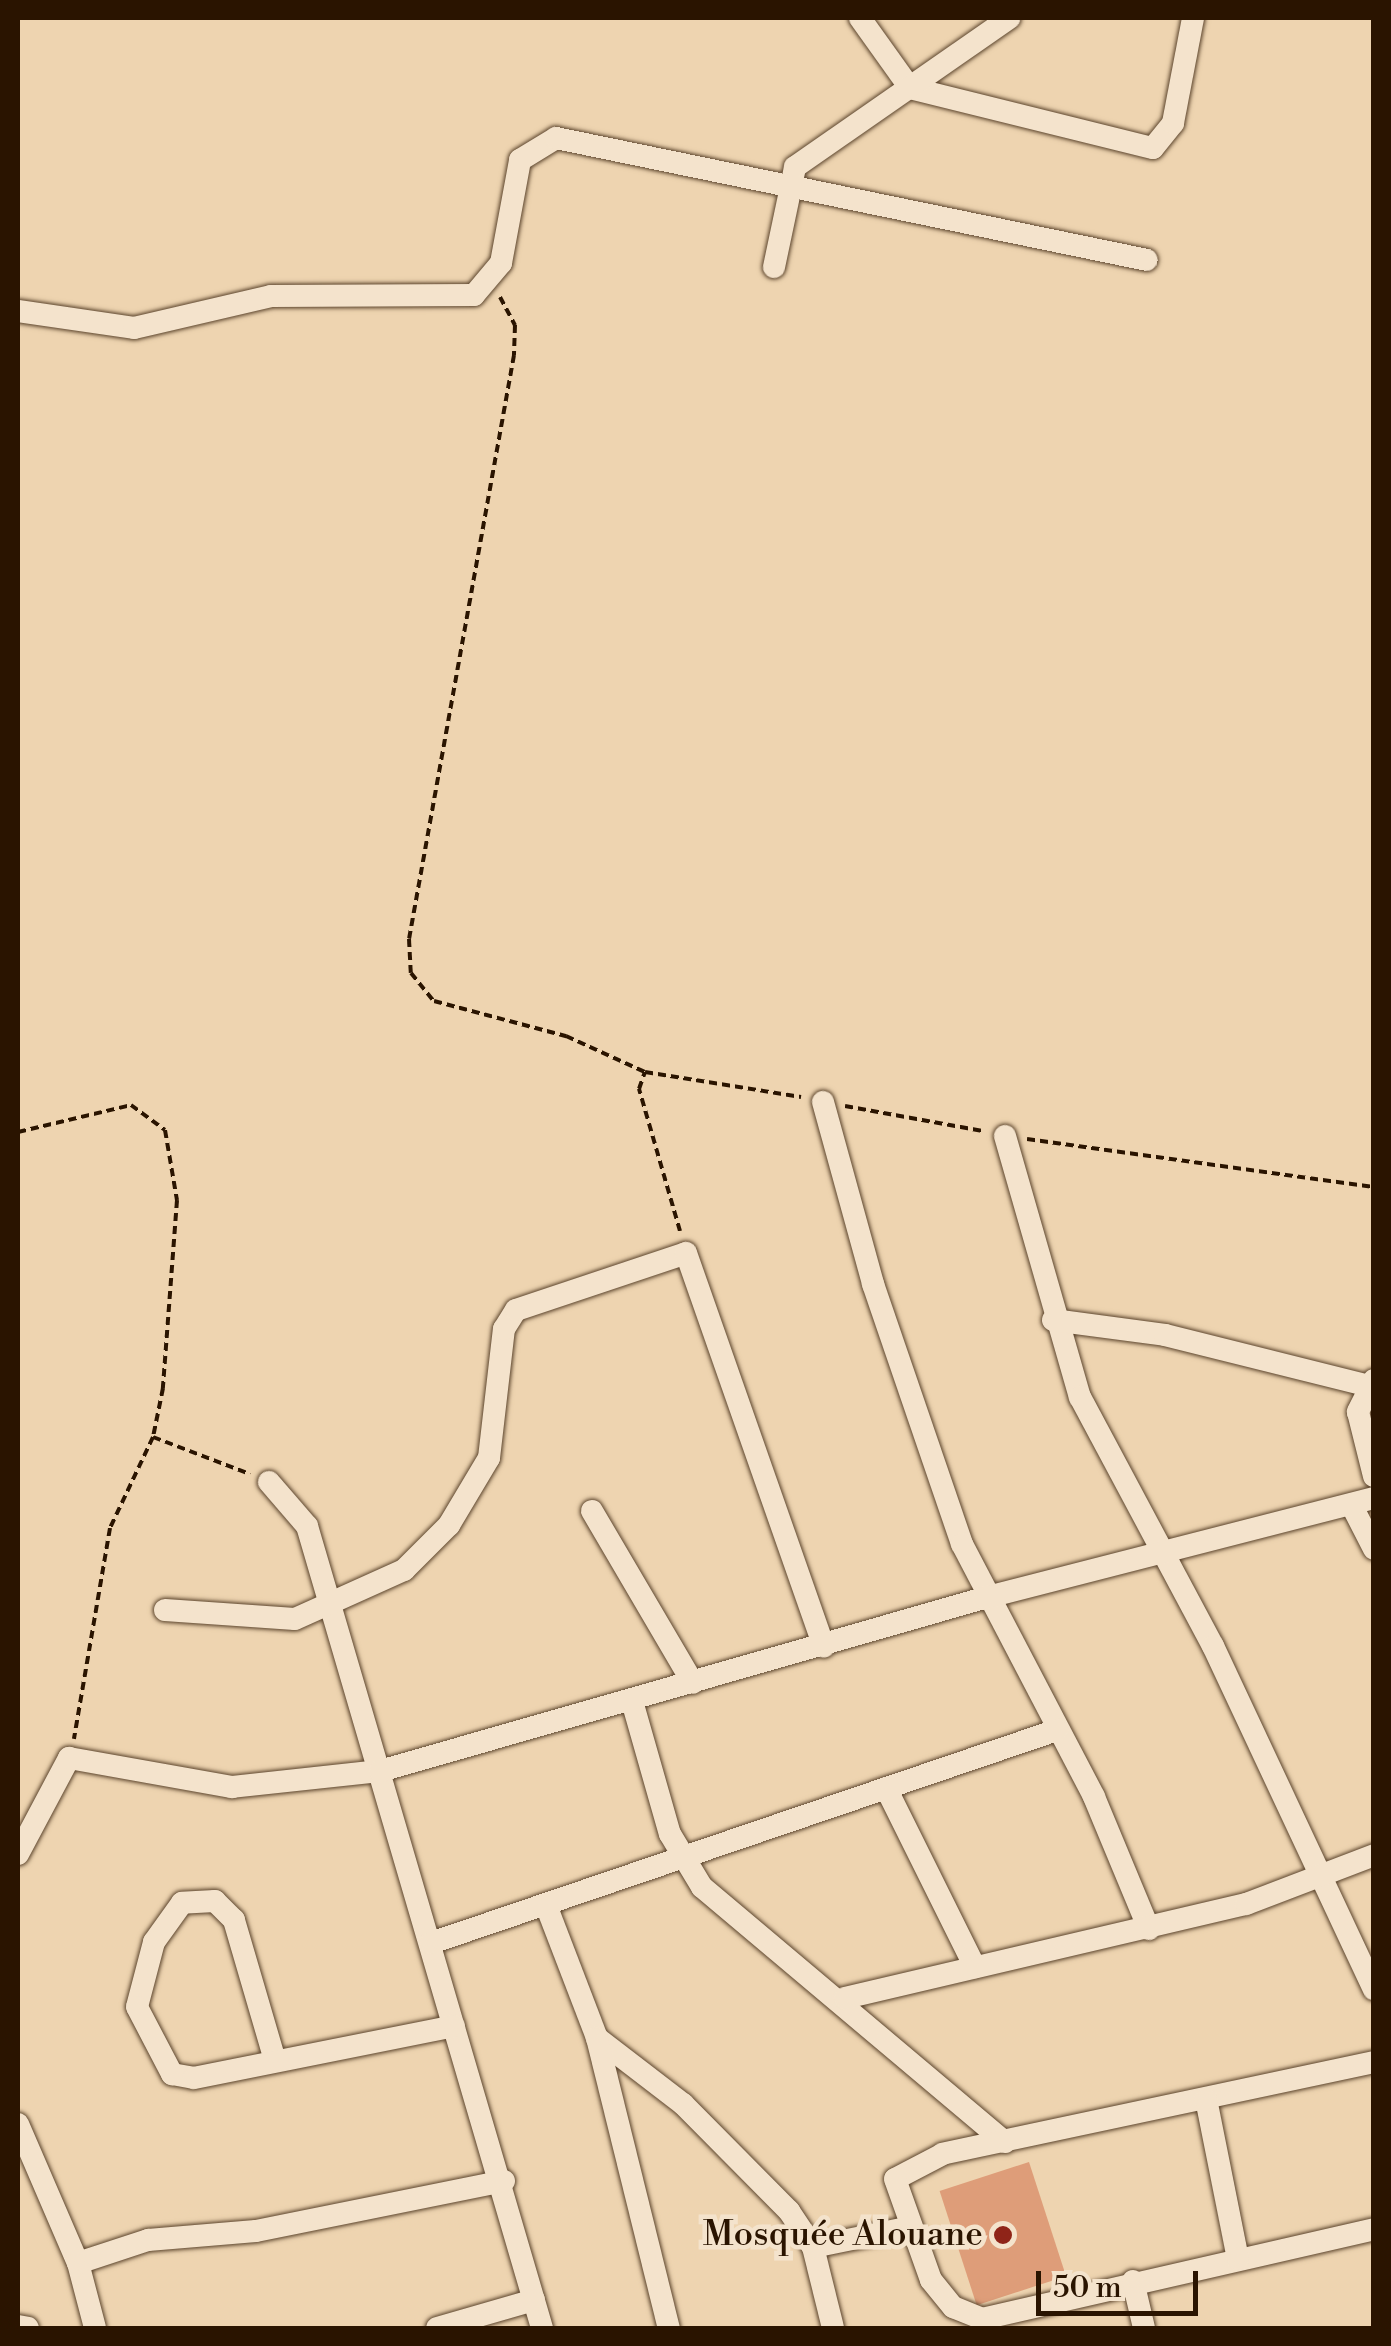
<!DOCTYPE html>
<meta charset="utf-8">
<style>
body{margin:0}
#map{position:relative;width:1391px;height:2346px;overflow:hidden;background:#eed4b0;font-family:"Libre Bodoni",serif}
div>[style]{position:absolute}
.building>*{inset:0;background:#de9d79;transform-origin:0 0}
.path>*{height:4px;margin-top:-2px;transform-origin:0;background:repeating-linear-gradient(90deg,#2a1400 0 8px,transparent 0 13px)}
.roads{filter:drop-shadow(0 0 2px #5b442c) drop-shadow(0 0 2px #5b442c)}
.minor>*{height:22px;margin:-11px;padding:0 11px;transform-origin:11px;border-radius:11px;background:#f4e3cc}
.dots>*{width:28px;height:28px;translate:-50% -50%;box-sizing:border-box;border:5px solid #f4e3cc;border-radius:50%}
span{translate:-50% -50%;white-space:nowrap;text-align:center;line-height:1.15;-webkit-text-stroke:9px #f4e3cc;paint-order:stroke}
.poi-label{font-size:35px;color:#2a1400}
.right{translate:-100% -50%;text-align:right}
.frame{position:absolute;inset:0;border:20px solid #2a1400;pointer-events:none}
.scale{position:absolute;left:1036px;top:2271px;width:162px;height:45px;box-sizing:border-box;border:5px solid #2a1400;border-top:0;padding-left:12px;font-size:30px;line-height:35px;white-space:nowrap;color:#2a1400;-webkit-text-stroke:8px #f4e3cc;paint-order:stroke}
</style>
<div id="map">
<div class="building">
<div style="left:1029px;top:2162px;width:120px;height:94px;rotate:72deg"></div>
</div>
<div class="path">
<div style="left:500px;top:297px;width:32px;rotate:62deg"></div>
<div style="left:515px;top:325px;width:30px;rotate:92deg"></div>
<div style="left:514px;top:355px;width:593px;rotate:100.19deg"></div>
<div style="left:409px;top:939px;width:34px;rotate:87deg"></div>
<div style="left:411px;top:973px;width:36px;rotate:51deg"></div>
<div style="left:434px;top:1001px;width:137px;rotate:14.9deg"></div>
<div style="left:566px;top:1036px;width:87px;rotate:24.5deg"></div>
<div style="left:845px;top:1106px;width:140px;rotate:10.3deg"></div>
<div style="left:18px;top:1132px;width:116px;rotate:-13.4deg"></div>
<div style="left:131px;top:1105px;width:42px;rotate:36.3deg"></div>
<div style="left:165px;top:1130px;width:71px;rotate:80.3deg"></div>
<div style="left:177px;top:1200px;width:189px;rotate:94.3deg"></div>
<div style="left:163px;top:1388px;width:50px;rotate:101.5deg"></div>
<div style="left:153px;top:1437px;width:101px;rotate:115.3deg"></div>
<div style="left:110px;top:1528px;width:214px;rotate:99.7deg"></div>
<div style="left:1027px;top:1139px;width:350px;rotate:7.9deg"></div>
<div style="left:680px;top:1231px;width:148px;rotate:-106.1deg"></div>
<div style="left:639px;top:1089px;width:18px;rotate:-71deg"></div>
<div style="left:645px;top:1072px;width:158px;rotate:9.1deg"></div>
<div style="left:153px;top:1437px;width:104px;rotate:20.9deg"></div>
</div>
<div class="roads">
<div class="minor">
<div style="left:860px;top:18px;width:86px;rotate:54.5deg"></div>
<div style="left:910px;top:88px;width:250px;rotate:13.9deg"></div>
<div style="left:1153px;top:148px;width:32px;rotate:-51deg"></div>
<div style="left:1173px;top:123px;width:107px;rotate:-79.2deg"></div>
<div style="left:774px;top:267px;width:102px;rotate:-78.1deg"></div>
<div style="left:795px;top:167px;width:261px;rotate:-34.8deg"></div>
<div style="left:18px;top:311px;width:117px;rotate:8.3deg"></div>
<div style="left:134px;top:328px;width:141px;rotate:-13.1deg"></div>
<div style="left:271px;top:296px;width:203px;rotate:-0.3deg"></div>
<div style="left:474px;top:295px;width:42px;rotate:-49.8deg"></div>
<div style="left:501px;top:263px;width:105px;rotate:-79.5deg"></div>
<div style="left:520px;top:160px;width:42px;rotate:-31.4deg"></div>
<div style="left:556px;top:138px;width:603px;rotate:11.66deg"></div>
<div style="left:823px;top:1102px;width:189px;rotate:74.6deg"></div>
<div style="left:873px;top:1284px;width:275px;rotate:71.1deg"></div>
<div style="left:962px;top:1544px;width:285px;rotate:62.4deg"></div>
<div style="left:1094px;top:1797px;width:143px;rotate:67.4deg"></div>
<div style="left:1005px;top:1136px;width:272px;rotate:74deg"></div>
<div style="left:1080px;top:1397px;width:282px;rotate:61.9deg"></div>
<div style="left:1213px;top:1646px;width:379px;rotate:64.9deg"></div>
<div style="left:1053px;top:1320px;width:113px;rotate:7.6deg"></div>
<div style="left:1165px;top:1335px;width:206px;rotate:14deg"></div>
<div style="left:1374px;top:1380px;width:36px;rotate:117deg"></div>
<div style="left:1358px;top:1412px;width:66px;rotate:76deg"></div>
<div style="left:269px;top:1482px;width:58px;rotate:49.2deg"></div>
<div style="left:307px;top:1526px;width:836px;rotate:73.67deg"></div>
<div style="left:1352px;top:1506px;width:48px;rotate:62.9deg"></div>
<div style="left:592px;top:1511px;width:199px;rotate:59.6deg"></div>
<div style="left:165px;top:1610px;width:130px;rotate:4deg"></div>
<div style="left:295px;top:1619px;width:120px;rotate:-24.2deg"></div>
<div style="left:404px;top:1570px;width:64px;rotate:-45deg"></div>
<div style="left:449px;top:1525px;width:78px;rotate:-59.2deg"></div>
<div style="left:489px;top:1458px;width:130px;rotate:-83.4deg"></div>
<div style="left:504px;top:1329px;width:22px;rotate:-58deg"></div>
<div style="left:516px;top:1310px;width:179px;rotate:-18.5deg"></div>
<div style="left:686px;top:1253px;width:417px;rotate:70.7deg"></div>
<div style="left:632px;top:1701px;width:138px;rotate:74.1deg"></div>
<div style="left:670px;top:1834px;width:62px;rotate:58.9deg"></div>
<div style="left:702px;top:1887px;width:396px;rotate:40.1deg"></div>
<div style="left:886px;top:1788px;width:200px;rotate:63.6deg"></div>
<div style="left:18px;top:1854px;width:109px;rotate:-62deg"></div>
<div style="left:69px;top:1758px;width:166px;rotate:10.1deg"></div>
<div style="left:232px;top:1787px;width:149px;rotate:-6.2deg"></div>
<div style="left:380px;top:1771px;width:628px;rotate:-15.98deg"></div>
<div style="left:984px;top:1598px;width:403px;rotate:-14.4deg"></div>
<div style="left:546px;top:1905px;width:142px;rotate:69deg"></div>
<div style="left:597px;top:2038px;width:108px;rotate:37.5deg"></div>
<div style="left:683px;top:2104px;width:151px;rotate:45.3deg"></div>
<div style="left:789px;top:2211px;width:43px;rotate:56.3deg"></div>
<div style="left:813px;top:2247px;width:83px;rotate:76.1deg"></div>
<div style="left:431px;top:1943px;width:661px;rotate:-18.79deg"></div>
<div style="left:845px;top:1998px;width:412px;rotate:-13.2deg"></div>
<div style="left:1246px;top:1904px;width:137px;rotate:-20.9deg"></div>
<div style="left:597px;top:2038px;width:299px;rotate:76.1deg"></div>
<div style="left:274px;top:2057px;width:143px;rotate:-106.3deg"></div>
<div style="left:234px;top:1920px;width:27px;rotate:-135deg"></div>
<div style="left:215px;top:1901px;width:33px;rotate:177deg"></div>
<div style="left:182px;top:1903px;width:48px;rotate:125.7deg"></div>
<div style="left:154px;top:1942px;width:67px;rotate:104.7deg"></div>
<div style="left:137px;top:2007px;width:76px;rotate:62.4deg"></div>
<div style="left:172px;top:2074px;width:22px;rotate:10deg"></div>
<div style="left:194px;top:2078px;width:265px;rotate:-11.3deg"></div>
<div style="left:1374px;top:2062px;width:441px;rotate:168deg"></div>
<div style="left:943px;top:2154px;width:54px;rotate:152.5deg"></div>
<div style="left:895px;top:2179px;width:107px;rotate:70.4deg"></div>
<div style="left:931px;top:2280px;width:35px;rotate:51deg"></div>
<div style="left:953px;top:2307px;width:31px;rotate:22deg"></div>
<div style="left:982px;top:2319px;width:402px;rotate:-12.9deg"></div>
<div style="left:1206px;top:2099px;width:163px;rotate:78.7deg"></div>
<div style="left:18px;top:2124px;width:151px;rotate:66.7deg"></div>
<div style="left:78px;top:2263px;width:67px;rotate:75.3deg"></div>
<div style="left:813px;top:2247px;width:100px;rotate:-11.5deg"></div>
<div style="left:78px;top:2263px;width:74px;rotate:-18.2deg"></div>
<div style="left:148px;top:2240px;width:108px;rotate:-4.8deg"></div>
<div style="left:256px;top:2231px;width:253px;rotate:-11.4deg"></div>
<div style="left:1133px;top:2281px;width:48px;rotate:76.8deg"></div>
<div style="left:18px;top:2326px;width:10px;rotate:11deg"></div>
<div style="left:437px;top:2328px;width:101px;rotate:-16.1deg"></div>
</div>
</div>
<div class="dots">
<div style="left:1003px;top:2235px;background:#8f2418"></div>
</div>
<div class="poi-label">
<span class="right" style="left:983px;top:2235px">Mosquée Alouane</span>
</div>
<div class="frame"></div>
<div class="scale">50 m</div>
</div>
